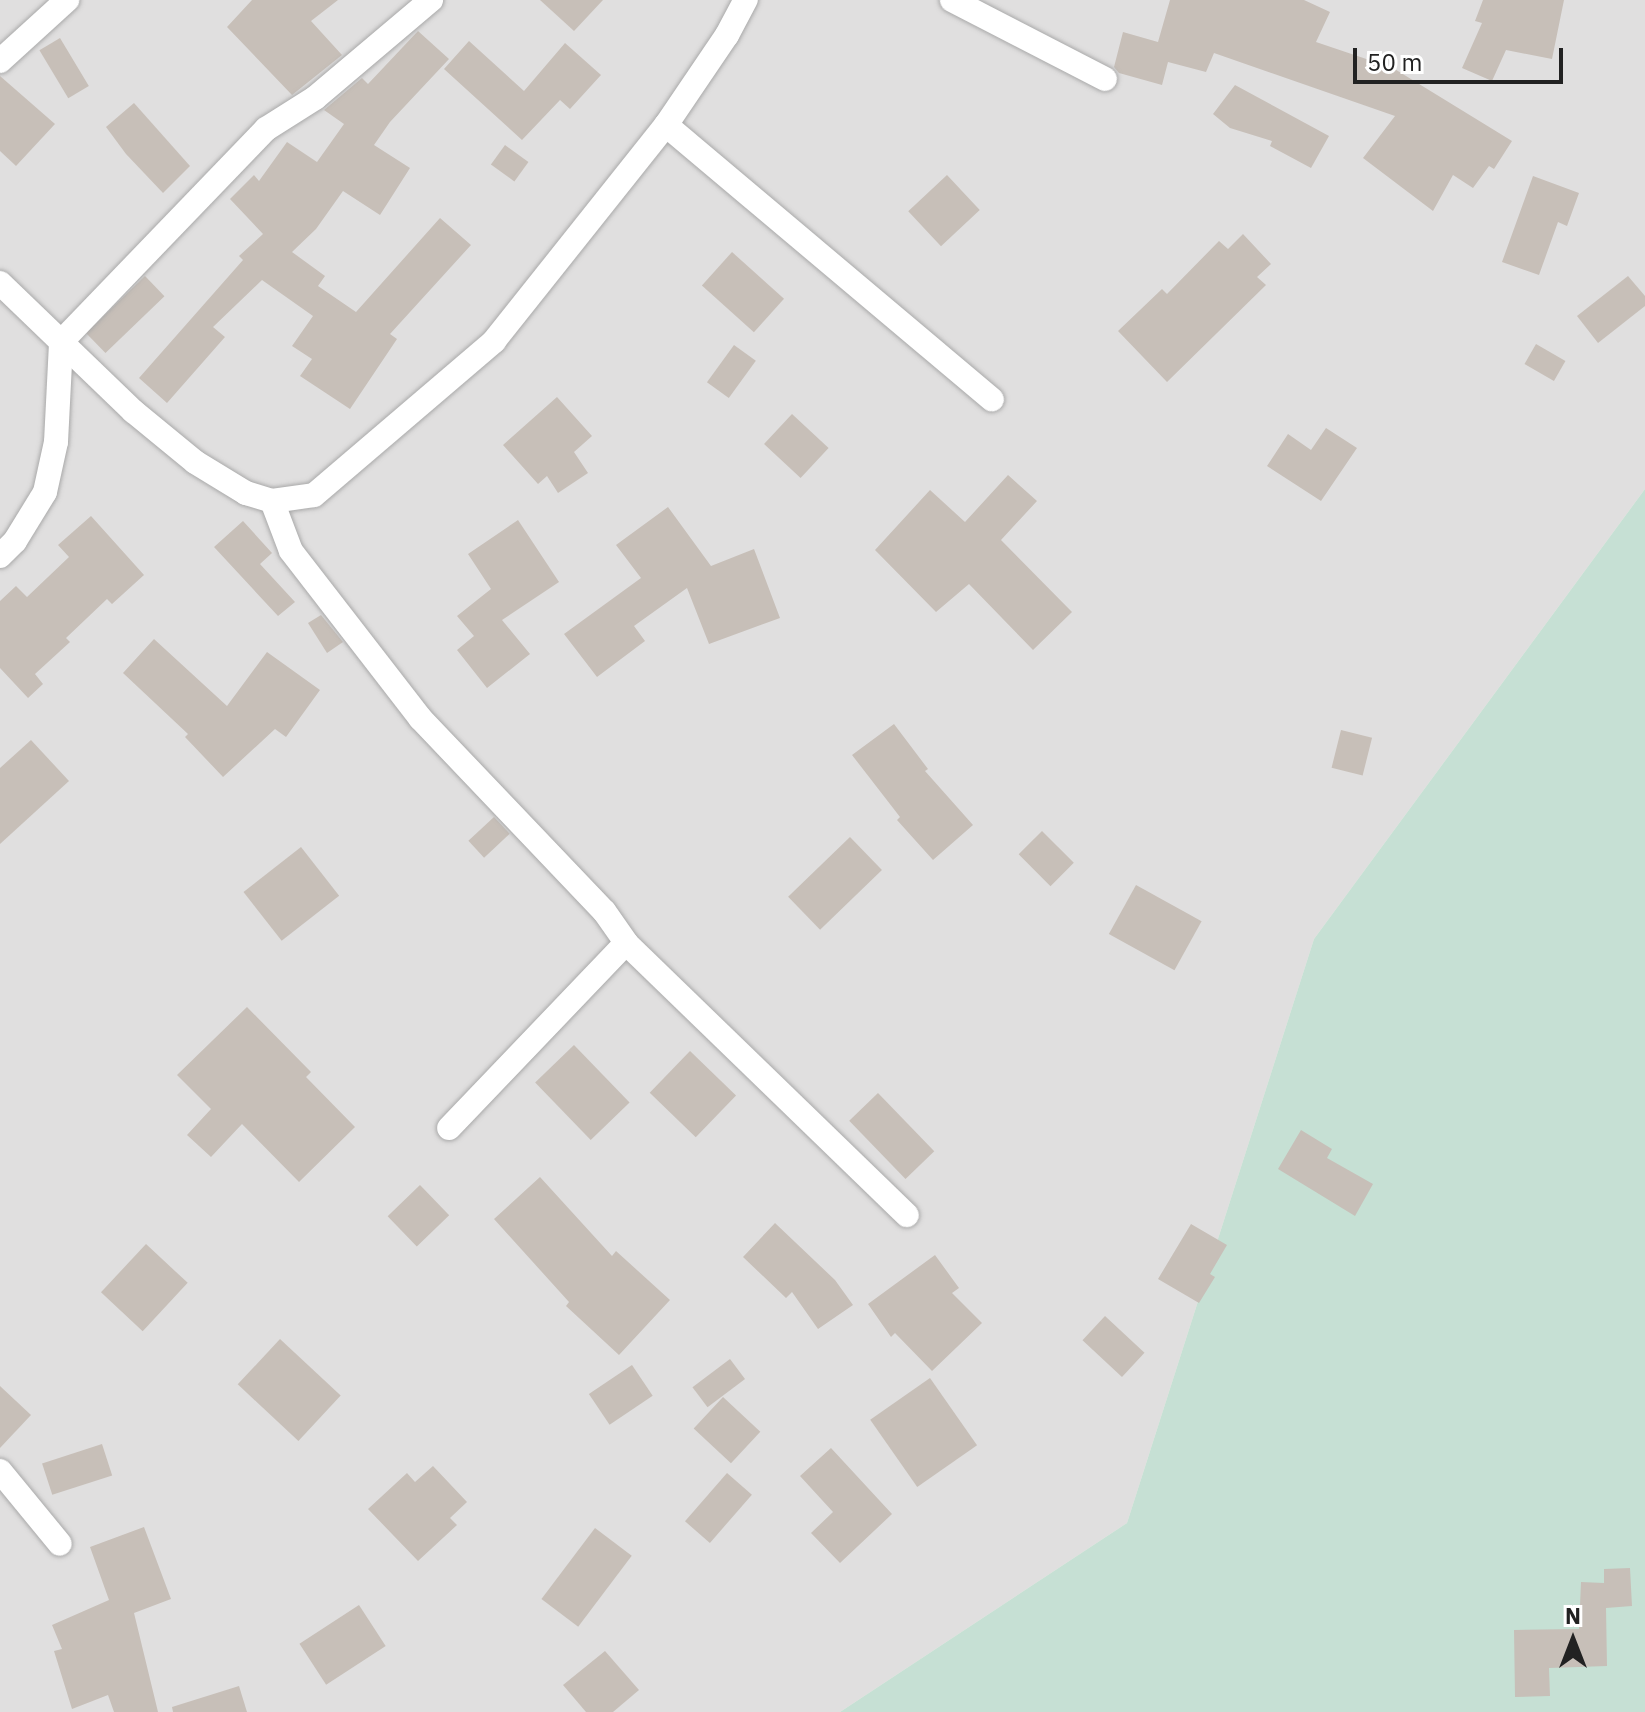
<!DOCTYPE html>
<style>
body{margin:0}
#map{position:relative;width:1645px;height:1712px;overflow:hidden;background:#f2efe9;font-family:"IBM Plex Sans",sans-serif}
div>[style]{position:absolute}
.residential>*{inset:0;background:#e0dfdf}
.wetland>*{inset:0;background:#c6e0d4}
.building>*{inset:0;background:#c7bfb8;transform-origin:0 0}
.roads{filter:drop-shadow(0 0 2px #a9a9a9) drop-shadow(0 0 2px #a9a9a9)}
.minor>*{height:24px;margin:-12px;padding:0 12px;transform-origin:12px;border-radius:12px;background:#fff}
span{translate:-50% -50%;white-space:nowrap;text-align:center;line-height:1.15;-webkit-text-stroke:6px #fff;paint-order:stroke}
.north{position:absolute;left:1533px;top:1600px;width:80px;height:80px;-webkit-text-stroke:6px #fff;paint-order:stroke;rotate:0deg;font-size:22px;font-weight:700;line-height:32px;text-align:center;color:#222}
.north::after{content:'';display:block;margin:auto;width:28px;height:36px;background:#222;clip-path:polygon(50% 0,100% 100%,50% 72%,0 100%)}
.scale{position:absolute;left:1353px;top:48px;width:210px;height:36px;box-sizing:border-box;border:4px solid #222;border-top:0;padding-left:10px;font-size:24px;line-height:28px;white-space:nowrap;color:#222;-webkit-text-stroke:6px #fff;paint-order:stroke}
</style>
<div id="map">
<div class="residential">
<div style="clip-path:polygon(0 0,1645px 0,1645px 489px,1314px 939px,1127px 1523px,840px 1712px,0 1712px)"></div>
</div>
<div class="wetland">
<div style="clip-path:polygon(1645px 489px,1645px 1712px,840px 1712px,1127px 1523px,1314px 939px)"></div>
</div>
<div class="building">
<div style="clip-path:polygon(252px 0,338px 0,311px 21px,342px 55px,292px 95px,227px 27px)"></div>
<div style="clip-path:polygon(540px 0,603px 0,574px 31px)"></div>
<div style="clip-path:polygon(1170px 0,1304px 0,1330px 12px,1316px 42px,1393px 68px,1512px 141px,1494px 169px,1489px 166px,1473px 188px,1453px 175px,1433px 211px,1363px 158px,1395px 116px,1214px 53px,1206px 72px,1168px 62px,1162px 85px,1119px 73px,1114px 67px,1123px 32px,1158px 42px)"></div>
<div style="clip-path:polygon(1483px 0,1564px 0,1552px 59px,1506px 50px,1492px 81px,1462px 68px,1482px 23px,1475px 21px)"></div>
<div style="clip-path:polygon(418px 31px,449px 59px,390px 122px,374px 145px,410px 168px,380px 215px,343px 191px,316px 229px,292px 252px,325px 276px,318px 286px,356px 312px,440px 218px,471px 245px,390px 334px,397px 339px,350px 409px,300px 376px,312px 359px,292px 346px,313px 316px,262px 280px,213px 327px,225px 337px,167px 403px,139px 378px,243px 260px,239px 256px,263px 234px,230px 199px,254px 175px,259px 181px,287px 142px,317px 162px,344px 124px,324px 110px,362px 78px,368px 84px)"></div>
<div style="left:60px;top:38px;width:56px;height:24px;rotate:59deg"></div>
<div style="clip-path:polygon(469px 41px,524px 91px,565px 43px,601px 75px,570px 109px,560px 100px,522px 140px,444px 69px)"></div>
<div style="clip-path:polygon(0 76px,55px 124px,16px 166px,0 151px)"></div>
<div style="clip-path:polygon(1235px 85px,1329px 136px,1311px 168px,1270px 146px,1272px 141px,1230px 128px,1213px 114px)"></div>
<div style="clip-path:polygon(134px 103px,190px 166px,163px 193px,126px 154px,106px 127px)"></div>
<div style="left:505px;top:145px;width:29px;height:24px;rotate:36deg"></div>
<div style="left:947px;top:175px;width:48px;height:53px;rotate:47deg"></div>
<div style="clip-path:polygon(1533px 176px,1579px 193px,1567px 226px,1558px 222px,1539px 275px,1502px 262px)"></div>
<div style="clip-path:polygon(1243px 234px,1271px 264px,1257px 277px,1266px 285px,1167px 382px,1118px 331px,1162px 289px,1167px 294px,1219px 241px,1228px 249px)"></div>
<div style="left:732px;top:252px;width:70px;height:45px;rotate:42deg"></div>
<div style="left:145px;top:276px;width:28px;height:82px;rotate:46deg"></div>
<div style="clip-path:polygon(1628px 276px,1645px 296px,1645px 306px,1598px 343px,1577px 316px)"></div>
<div style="left:1536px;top:344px;width:34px;height:23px;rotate:30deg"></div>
<div style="left:734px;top:345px;width:27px;height:46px;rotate:36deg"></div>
<div style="clip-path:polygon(557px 397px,592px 436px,574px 452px,588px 473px,558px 493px,547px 476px,538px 484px,503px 445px)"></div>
<div style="left:792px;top:414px;width:50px;height:41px;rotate:43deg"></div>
<div style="clip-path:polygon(1326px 428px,1357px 448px,1321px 501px,1267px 466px,1288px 434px,1311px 450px)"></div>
<div style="clip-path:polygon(1008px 475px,1037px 501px,1001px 540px,1072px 612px,1033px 650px,969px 584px,936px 612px,875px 550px,930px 490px,965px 522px)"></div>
<div style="clip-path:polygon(668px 507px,711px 566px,754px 549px,780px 618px,709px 644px,687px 588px,634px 626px,645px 641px,597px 677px,564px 634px,641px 578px,616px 545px)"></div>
<div style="clip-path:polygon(91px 516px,144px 575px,112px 604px,107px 599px,66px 638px,70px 642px,35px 674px,43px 684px,28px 698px,0 668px,0 601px,16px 586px,27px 597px,69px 557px,58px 545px)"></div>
<div style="clip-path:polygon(518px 520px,559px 582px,502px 620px,530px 654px,487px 688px,457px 650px,474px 636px,457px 616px,491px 589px,468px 554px)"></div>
<div style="clip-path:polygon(243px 521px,272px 553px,260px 564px,295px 602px,278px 616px,214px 547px)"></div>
<div style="clip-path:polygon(321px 615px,343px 642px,327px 653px,308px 623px)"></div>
<div style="clip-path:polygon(154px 639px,227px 706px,267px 652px,320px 690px,286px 737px,275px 729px,223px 777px,185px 737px,188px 734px,123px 673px)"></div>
<div style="clip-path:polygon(894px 724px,928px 769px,925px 771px,973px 825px,933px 860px,897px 820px,900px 817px,852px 755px)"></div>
<div style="left:1341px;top:730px;width:32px;height:39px;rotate:14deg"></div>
<div style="clip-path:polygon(31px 740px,69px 781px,0 844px,0 768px)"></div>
<div style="left:494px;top:817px;width:23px;height:35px;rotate:47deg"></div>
<div style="left:1042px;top:831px;width:45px;height:33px;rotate:45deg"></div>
<div style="left:850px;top:837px;width:46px;height:86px;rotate:46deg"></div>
<div style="left:301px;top:847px;width:62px;height:73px;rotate:52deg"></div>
<div style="left:1136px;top:885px;width:75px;height:56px;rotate:29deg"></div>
<div style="clip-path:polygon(247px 1007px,311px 1072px,306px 1077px,355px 1127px,299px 1182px,242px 1124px,211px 1157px,187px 1135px,211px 1109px,177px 1075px)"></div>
<div style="left:574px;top:1045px;width:80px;height:54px;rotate:46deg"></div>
<div style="left:690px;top:1051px;width:64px;height:58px;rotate:44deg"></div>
<div style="left:878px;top:1093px;width:81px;height:40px;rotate:46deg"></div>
<div style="clip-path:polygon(1301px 1130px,1332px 1149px,1327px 1158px,1373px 1184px,1355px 1216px,1278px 1169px)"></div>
<div style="clip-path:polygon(540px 1177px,612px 1256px,616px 1251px,670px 1300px,619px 1355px,566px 1306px,569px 1302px,494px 1219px)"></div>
<div style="left:420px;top:1185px;width:42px;height:45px;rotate:46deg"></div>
<div style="clip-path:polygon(775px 1223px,835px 1280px,853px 1305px,818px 1329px,792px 1292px,786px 1298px,743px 1257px)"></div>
<div style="clip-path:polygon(1191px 1224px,1227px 1245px,1210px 1274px,1215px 1277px,1199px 1303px,1158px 1279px)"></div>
<div style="left:146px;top:1244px;width:57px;height:66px;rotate:43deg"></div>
<div style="clip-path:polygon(935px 1255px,959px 1288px,952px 1293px,982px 1323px,932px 1371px,895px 1333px,891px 1337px,868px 1304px)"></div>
<div style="left:1105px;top:1316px;width:54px;height:33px;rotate:43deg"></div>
<div style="left:280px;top:1339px;width:83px;height:62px;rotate:43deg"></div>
<div style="left:730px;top:1359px;width:25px;height:47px;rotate:53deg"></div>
<div style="left:632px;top:1365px;width:37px;height:52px;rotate:56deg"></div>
<div style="left:930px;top:1378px;width:82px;height:73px;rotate:55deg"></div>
<div style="clip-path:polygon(0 1386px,31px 1415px,0 1448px)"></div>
<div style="left:723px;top:1397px;width:51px;height:43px;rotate:43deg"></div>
<div style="left:102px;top:1444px;width:33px;height:63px;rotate:72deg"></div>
<div style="clip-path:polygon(831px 1448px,892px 1514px,840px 1563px,811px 1533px,833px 1512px,800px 1476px)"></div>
<div style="clip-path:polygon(433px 1466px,467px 1502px,450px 1518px,457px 1525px,418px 1561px,368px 1509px,407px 1473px,415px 1482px)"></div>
<div style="left:727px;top:1473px;width:33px;height:64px;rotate:41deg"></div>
<div style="clip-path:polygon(144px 1527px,171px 1599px,134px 1613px,158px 1712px,114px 1712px,108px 1695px,72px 1709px,54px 1651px,62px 1649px,52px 1625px,109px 1600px,90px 1547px)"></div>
<div style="left:595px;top:1528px;width:46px;height:89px;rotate:37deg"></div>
<div style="clip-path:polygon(1630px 1568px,1632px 1606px,1606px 1608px,1607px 1666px,1549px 1668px,1550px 1696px,1515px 1697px,1514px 1630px,1579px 1629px,1581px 1582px,1604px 1583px,1604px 1569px)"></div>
<div style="left:359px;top:1605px;width:49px;height:71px;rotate:57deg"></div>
<div style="clip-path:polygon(605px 1651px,639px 1690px,613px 1712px,586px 1712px,563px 1685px)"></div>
<div style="clip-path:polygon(239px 1686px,247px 1712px,173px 1712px,172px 1707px)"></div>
</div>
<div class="roads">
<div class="minor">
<div style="left:952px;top:0;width:172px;rotate:27.3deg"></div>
<div style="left:0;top:61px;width:91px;rotate:-42.3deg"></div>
<div style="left:666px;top:125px;width:426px;rotate:40.1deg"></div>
<div style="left:0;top:283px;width:185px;rotate:43.9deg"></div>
<div style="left:133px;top:411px;width:80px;rotate:39.4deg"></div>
<div style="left:195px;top:462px;width:60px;rotate:31.3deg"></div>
<div style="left:246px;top:493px;width:27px;rotate:17deg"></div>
<div style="left:272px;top:501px;width:53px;rotate:69.2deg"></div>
<div style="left:291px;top:551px;width:211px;rotate:52.3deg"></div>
<div style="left:420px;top:718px;width:267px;rotate:46.4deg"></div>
<div style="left:604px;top:911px;width:39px;rotate:55deg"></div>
<div style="left:626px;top:943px;width:256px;rotate:133.7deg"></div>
<div style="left:272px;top:501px;width:42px;rotate:-8.1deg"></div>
<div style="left:314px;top:495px;width:237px;rotate:-40.5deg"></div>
<div style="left:494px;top:341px;width:276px;rotate:-51.5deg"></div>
<div style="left:666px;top:125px;width:109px;rotate:-55.9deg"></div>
<div style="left:727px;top:35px;width:40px;rotate:-62deg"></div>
<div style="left:0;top:556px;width:21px;rotate:-45deg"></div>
<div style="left:15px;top:541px;width:57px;rotate:-58.5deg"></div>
<div style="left:45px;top:492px;width:51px;rotate:-77.6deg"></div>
<div style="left:56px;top:442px;width:100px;rotate:-87.1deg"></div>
<div style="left:61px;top:342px;width:296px;rotate:-46.1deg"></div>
<div style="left:266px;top:129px;width:58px;rotate:-32.3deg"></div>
<div style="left:315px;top:98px;width:152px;rotate:-40.2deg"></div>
<div style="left:626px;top:943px;width:391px;rotate:44.1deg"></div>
<div style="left:0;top:1471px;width:94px;rotate:50.6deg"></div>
</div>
</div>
<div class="north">N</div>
<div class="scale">50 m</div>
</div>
